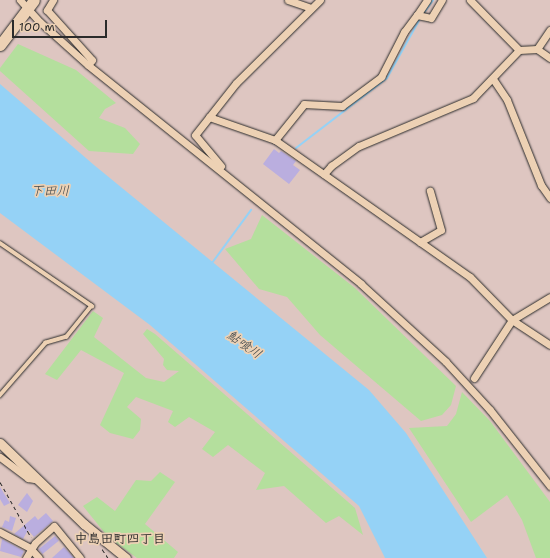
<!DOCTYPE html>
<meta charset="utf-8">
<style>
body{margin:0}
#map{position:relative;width:550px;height:558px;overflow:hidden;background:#dec6c1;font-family:"Shantell Sans","Klee One",sans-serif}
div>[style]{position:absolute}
.green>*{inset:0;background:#b4df9d}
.water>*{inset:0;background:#95d2f6}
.stream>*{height:2px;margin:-1px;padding:0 1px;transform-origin:1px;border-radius:1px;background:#95d2f6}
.building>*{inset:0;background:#baaedf;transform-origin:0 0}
.path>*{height:1px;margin-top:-0.5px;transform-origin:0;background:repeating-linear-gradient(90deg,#2b2b2b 0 4px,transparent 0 7px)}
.roads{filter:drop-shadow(0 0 1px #2b2b2b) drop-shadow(0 0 1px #2b2b2b)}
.service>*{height:3.5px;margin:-1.75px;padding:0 1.75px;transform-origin:1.75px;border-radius:1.75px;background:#edd1b4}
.minor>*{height:7px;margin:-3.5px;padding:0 3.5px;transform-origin:3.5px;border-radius:3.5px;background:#edd1b4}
.tertiary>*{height:9px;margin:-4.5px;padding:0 4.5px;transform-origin:4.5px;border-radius:4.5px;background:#edd1b4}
.primary>*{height:11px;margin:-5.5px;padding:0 5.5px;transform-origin:5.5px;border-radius:5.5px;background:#edd1b4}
span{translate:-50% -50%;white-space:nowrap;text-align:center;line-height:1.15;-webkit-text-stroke:3.5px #edd1b4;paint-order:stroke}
.water-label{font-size:13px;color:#3b4449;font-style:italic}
.neighbourhood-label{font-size:13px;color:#2b2b2b;font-weight:700}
.scale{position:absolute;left:12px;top:20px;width:95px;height:18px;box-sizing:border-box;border:2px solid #2b2b2b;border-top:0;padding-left:5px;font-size:12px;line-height:14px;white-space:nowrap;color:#2b2b2b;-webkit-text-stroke:3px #edd1b4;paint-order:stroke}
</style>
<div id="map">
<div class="green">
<div style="clip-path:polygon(18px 44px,76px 70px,116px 103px,105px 109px,99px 118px,125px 128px,140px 144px,133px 154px,89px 151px,0 71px,0 68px)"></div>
<div style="clip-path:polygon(262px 215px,355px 288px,456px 386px,451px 405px,442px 415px,421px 421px,320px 335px,287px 297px,259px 289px,225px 249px,251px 239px)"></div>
<div style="clip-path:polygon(93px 311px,103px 318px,94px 337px,146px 378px,164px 382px,179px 371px,167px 370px,163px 365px,164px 359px,143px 334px,147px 329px,155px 334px,355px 508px,363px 535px,339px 516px,326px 523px,284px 486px,256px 490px,265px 473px,228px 445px,213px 457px,202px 449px,215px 432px,189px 417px,175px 427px,168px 422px,173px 411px,136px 397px,127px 407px,141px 419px,140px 430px,133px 439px,110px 433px,100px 425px,124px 373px,81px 350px,57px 380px,45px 374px)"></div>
<div style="clip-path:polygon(462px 392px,490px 421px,550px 502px,550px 558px,536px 558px,522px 520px,507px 495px,471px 522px,409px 428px,447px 426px,456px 414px)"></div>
<div style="clip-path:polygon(160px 472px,175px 482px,145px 524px,178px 552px,174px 558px,137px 558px,108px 537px,83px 506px,97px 497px,115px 511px,136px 480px,151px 481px)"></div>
</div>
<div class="water">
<div style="clip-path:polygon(0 84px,94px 165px,369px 390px,406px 433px,487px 558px,385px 558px,359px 506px,150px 325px,0 213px)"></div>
</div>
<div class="stream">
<div style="left:423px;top:14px;width:17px;rotate:-54deg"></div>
<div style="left:296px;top:148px;width:115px;rotate:-37.6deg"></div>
<div style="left:387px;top:78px;width:70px;rotate:-60.9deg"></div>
<div style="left:212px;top:263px;width:66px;rotate:-53.7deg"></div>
</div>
<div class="building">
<div style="clip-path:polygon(274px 149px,279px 153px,281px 151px,296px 161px,293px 165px,300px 170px,289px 184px,263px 164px)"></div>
<div style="clip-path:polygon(0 487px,10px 503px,4px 506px,0 499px)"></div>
<div style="clip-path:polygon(27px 493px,33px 501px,27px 512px,18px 505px)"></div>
<div style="clip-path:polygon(46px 513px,53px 521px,34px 537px,28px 530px,23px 539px,14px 534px,35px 516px,38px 520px)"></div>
<div style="clip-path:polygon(10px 516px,16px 518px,12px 531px,2px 527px,5px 520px,9px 522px)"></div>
<div style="left:55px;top:536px;width:6px;height:21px;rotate:51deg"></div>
<div style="clip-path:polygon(2px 539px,24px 551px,21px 557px,0 551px)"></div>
<div style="clip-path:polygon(64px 547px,74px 558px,52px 558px)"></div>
</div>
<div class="path">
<div style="left:0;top:482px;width:63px;rotate:60.6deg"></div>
<div style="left:102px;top:549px;width:11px;rotate:56deg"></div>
</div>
<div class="roads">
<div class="service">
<div style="left:0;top:243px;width:112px;rotate:34.4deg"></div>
<div style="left:92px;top:306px;width:40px;rotate:129deg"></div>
<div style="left:67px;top:337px;width:22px;rotate:164deg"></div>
<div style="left:46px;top:343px;width:70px;rotate:131deg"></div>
</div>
<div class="minor">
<div style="left:20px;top:0;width:30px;rotate:48deg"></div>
<div style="left:40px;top:22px;width:64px;rotate:41.9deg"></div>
<div style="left:88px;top:65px;width:350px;rotate:38.7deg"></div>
<div style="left:361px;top:284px;width:115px;rotate:42.5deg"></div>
<div style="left:446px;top:362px;width:65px;rotate:47.5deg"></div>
<div style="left:490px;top:410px;width:97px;rotate:51.7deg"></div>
<div style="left:53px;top:0;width:12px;rotate:121deg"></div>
<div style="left:47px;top:10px;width:67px;rotate:48deg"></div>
<div style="left:92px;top:60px;width:6px;rotate:129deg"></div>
<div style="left:288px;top:0;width:24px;rotate:19deg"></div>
<div style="left:470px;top:0;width:70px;rotate:45.6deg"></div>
<div style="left:519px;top:50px;width:18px;rotate:-3deg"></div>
<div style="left:537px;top:49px;width:16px;rotate:35deg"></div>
<div style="left:417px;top:15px;width:18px;rotate:-56deg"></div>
<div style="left:537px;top:49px;width:23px;rotate:-56deg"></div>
<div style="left:493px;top:79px;width:25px;rotate:56deg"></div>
<div style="left:507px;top:100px;width:92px;rotate:68.2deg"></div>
<div style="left:541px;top:185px;width:16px;rotate:55deg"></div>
<div style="left:209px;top:117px;width:70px;rotate:19.2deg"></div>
<div style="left:275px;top:140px;width:238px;rotate:35.1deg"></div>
<div style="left:470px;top:277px;width:60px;rotate:45.7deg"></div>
<div style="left:512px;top:320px;width:45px;rotate:33.3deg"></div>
<div style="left:275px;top:140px;width:46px;rotate:-51.1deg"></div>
<div style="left:304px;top:104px;width:38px;rotate:3deg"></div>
<div style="left:342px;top:106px;width:49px;rotate:-36.6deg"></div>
<div style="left:381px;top:77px;width:51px;rotate:-62.9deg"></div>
<div style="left:404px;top:32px;width:21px;rotate:-53deg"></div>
<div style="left:417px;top:15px;width:14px;rotate:12deg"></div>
<div style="left:431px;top:18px;width:21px;rotate:-59deg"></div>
<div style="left:221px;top:166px;width:40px;rotate:-130deg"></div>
<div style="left:195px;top:135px;width:66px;rotate:-51.7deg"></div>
<div style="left:236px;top:83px;width:118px;rotate:-44.7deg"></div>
<div style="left:324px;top:174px;width:11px;rotate:-49deg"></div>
<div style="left:331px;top:166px;width:34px;rotate:-36deg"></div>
<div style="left:359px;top:146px;width:124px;rotate:-22.8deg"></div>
<div style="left:473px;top:98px;width:66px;rotate:-46.2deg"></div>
<div style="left:420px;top:242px;width:24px;rotate:-30deg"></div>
<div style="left:441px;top:230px;width:41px;rotate:-105.8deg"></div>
<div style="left:474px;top:378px;width:69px;rotate:-56.8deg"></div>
<div style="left:512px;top:320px;width:44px;rotate:-31.2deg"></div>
<div style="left:0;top:457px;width:35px;rotate:37deg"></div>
<div style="left:28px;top:478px;width:11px;rotate:10deg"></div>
<div style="left:0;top:532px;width:34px;rotate:28deg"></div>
<div style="left:30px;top:548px;width:13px;rotate:48deg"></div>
<div style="left:26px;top:558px;width:17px;rotate:-59deg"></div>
<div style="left:35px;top:543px;width:25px;rotate:-42deg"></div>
<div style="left:54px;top:526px;width:41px;rotate:50.9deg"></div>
</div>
<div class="tertiary">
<div style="left:0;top:443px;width:117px;rotate:44deg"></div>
<div style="left:84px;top:524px;width:54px;rotate:39deg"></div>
</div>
<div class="primary">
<div style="left:0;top:45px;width:56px;rotate:-52.9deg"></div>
</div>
</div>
<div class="water-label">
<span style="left:50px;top:191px">下田川</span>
<span style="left:244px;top:345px;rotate:35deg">鮎喰川</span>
</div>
<div class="neighbourhood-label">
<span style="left:120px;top:539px">中島田町四丁目</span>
</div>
<div class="scale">100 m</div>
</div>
